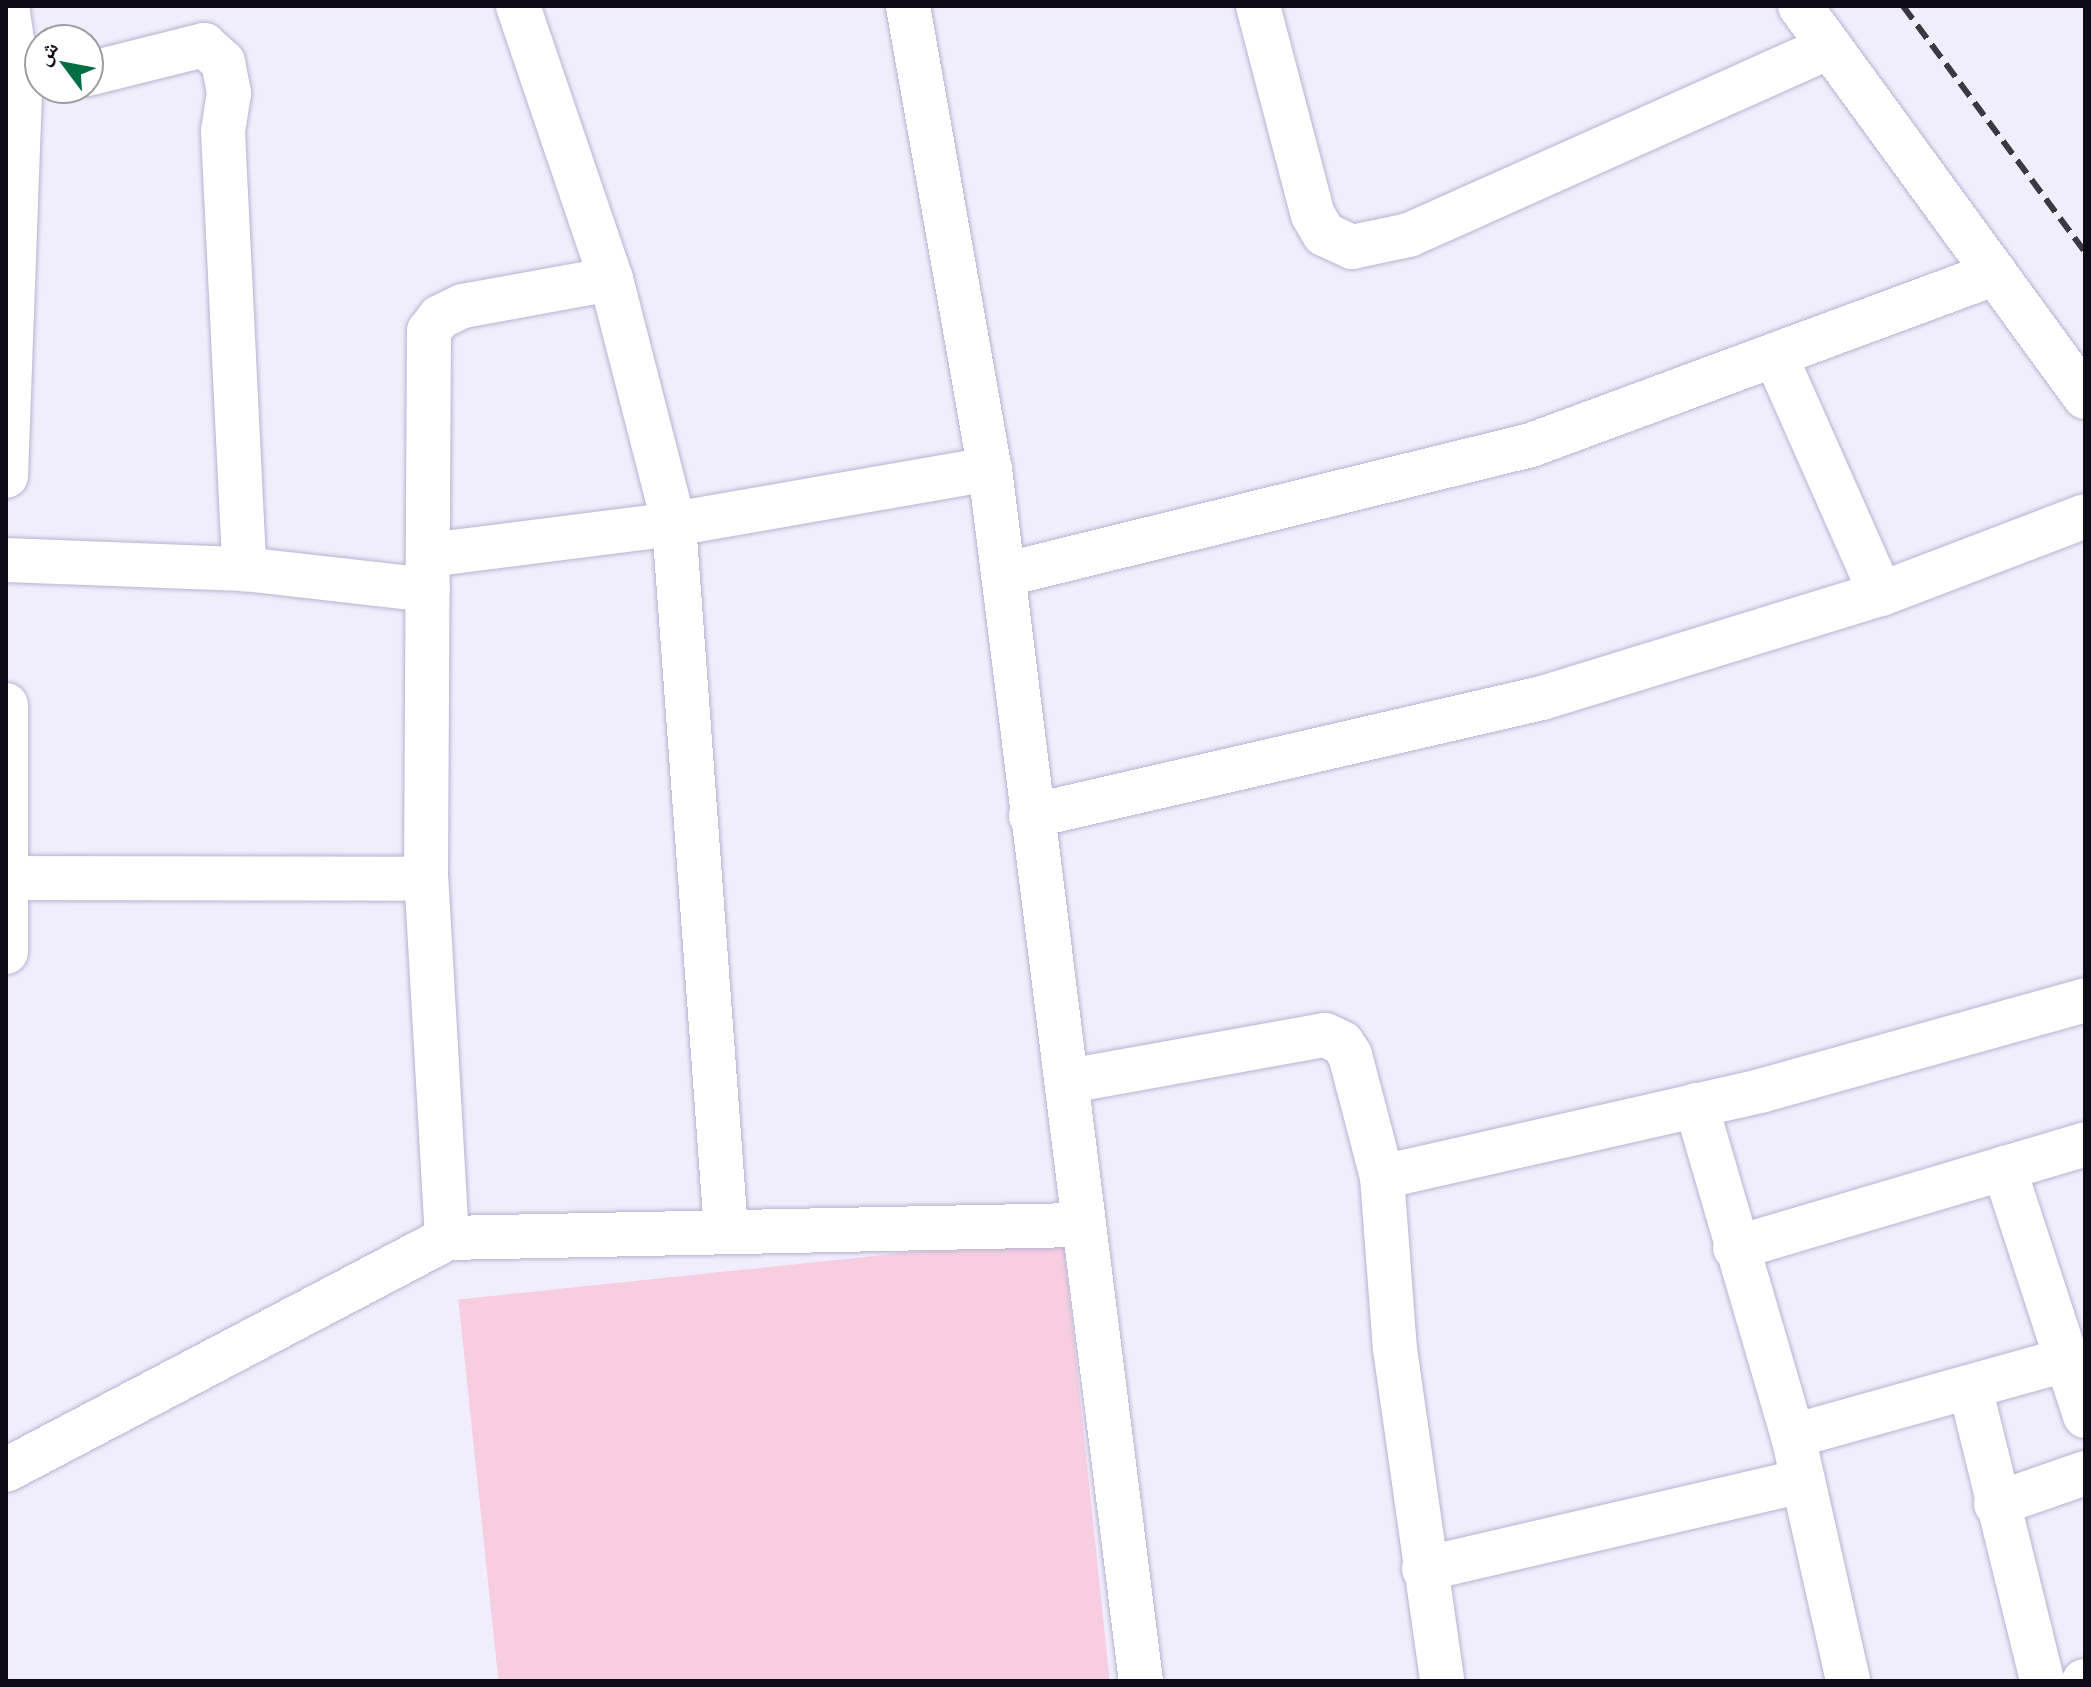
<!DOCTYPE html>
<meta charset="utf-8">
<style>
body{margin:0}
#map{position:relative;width:2091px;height:1687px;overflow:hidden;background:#f1eefc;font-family:"Exo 2","Noto Naskh Arabic",sans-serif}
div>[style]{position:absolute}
.green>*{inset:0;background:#f7cee1;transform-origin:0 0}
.roads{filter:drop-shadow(0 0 2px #b8b2d2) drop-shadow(0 0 2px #b8b2d2)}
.street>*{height:44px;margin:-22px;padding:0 22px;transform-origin:22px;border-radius:22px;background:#fff}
.rail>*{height:6px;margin-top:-3px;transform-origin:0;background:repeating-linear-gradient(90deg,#3b3843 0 16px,transparent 0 24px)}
span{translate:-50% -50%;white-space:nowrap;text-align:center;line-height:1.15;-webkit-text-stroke:8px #fff;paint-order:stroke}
.frame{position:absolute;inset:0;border:8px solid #0e0b16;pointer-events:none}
.north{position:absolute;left:24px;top:24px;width:80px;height:80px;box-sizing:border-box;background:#fff;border:2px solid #9f9da2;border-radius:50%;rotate:302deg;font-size:22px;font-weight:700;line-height:32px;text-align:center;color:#0e0b16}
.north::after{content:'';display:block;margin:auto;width:28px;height:36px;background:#006d45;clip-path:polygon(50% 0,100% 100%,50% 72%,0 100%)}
</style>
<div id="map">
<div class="green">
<div style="left:1063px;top:1236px;width:447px;height:608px;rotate:84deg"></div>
</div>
<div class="roads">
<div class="street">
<div style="left:518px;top:6px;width:288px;rotate:71.2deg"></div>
<div style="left:611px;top:279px;width:253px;rotate:75.6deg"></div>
<div style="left:674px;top:524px;width:709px;rotate:85.79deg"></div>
<div style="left:908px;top:6px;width:470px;rotate:80deg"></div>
<div style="left:990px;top:469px;width:1221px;rotate:82.9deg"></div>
<div style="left:1258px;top:6px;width:216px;rotate:75.3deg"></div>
<div style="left:1313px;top:215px;width:22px;rotate:60deg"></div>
<div style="left:1324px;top:234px;width:31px;rotate:25deg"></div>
<div style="left:1352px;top:247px;width:58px;rotate:-11.9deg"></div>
<div style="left:1409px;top:235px;width:461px;rotate:-24.1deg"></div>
<div style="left:1800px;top:6px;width:484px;rotate:53.9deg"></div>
<div style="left:88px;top:74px;width:120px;rotate:-14deg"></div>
<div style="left:204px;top:45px;width:25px;rotate:42deg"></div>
<div style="left:223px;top:62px;width:32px;rotate:79deg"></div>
<div style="left:229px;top:93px;width:39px;rotate:99deg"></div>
<div style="left:223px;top:132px;width:438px;rotate:87.2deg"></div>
<div style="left:1775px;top:355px;width:261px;rotate:66.1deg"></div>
<div style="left:6px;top:476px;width:382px;rotate:-87.9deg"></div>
<div style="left:20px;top:94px;width:89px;rotate:-98.4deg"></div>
<div style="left:429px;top:555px;width:247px;rotate:-7.2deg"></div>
<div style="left:674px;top:524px;width:321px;rotate:-9.9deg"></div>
<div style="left:6px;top:560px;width:238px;rotate:2.2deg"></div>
<div style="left:244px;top:569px;width:185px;rotate:6.5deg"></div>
<div style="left:1003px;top:575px;width:544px;rotate:-13.83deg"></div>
<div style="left:1531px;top:445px;width:495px;rotate:-20.3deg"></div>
<div style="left:6px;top:705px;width:247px;rotate:90deg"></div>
<div style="left:1031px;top:816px;width:524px;rotate:-13deg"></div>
<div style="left:1542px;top:698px;width:355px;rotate:-17.1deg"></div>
<div style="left:1881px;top:594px;width:218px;rotate:-20.9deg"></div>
<div style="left:10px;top:878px;width:416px;rotate:0.1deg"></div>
<div style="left:1069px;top:1081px;width:260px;rotate:-10.2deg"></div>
<div style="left:1325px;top:1035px;width:19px;rotate:25deg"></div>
<div style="left:1342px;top:1043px;width:14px;rotate:56deg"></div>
<div style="left:1350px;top:1055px;width:126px;rotate:75.3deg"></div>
<div style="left:1382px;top:1177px;width:172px;rotate:85.7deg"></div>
<div style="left:1395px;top:1349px;width:335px;rotate:81.9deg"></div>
<div style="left:1696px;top:1105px;width:345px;rotate:73.7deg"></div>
<div style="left:1793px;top:1436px;width:251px;rotate:77.3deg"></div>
<div style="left:2004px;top:1168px;width:261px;rotate:71.9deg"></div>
<div style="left:1382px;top:1177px;width:388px;rotate:-12.8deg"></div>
<div style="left:1760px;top:1091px;width:337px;rotate:-15.6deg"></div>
<div style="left:447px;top:1238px;width:360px;rotate:-93.3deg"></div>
<div style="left:426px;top:879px;width:548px;rotate:-89.69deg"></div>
<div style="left:429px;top:331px;width:18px;rotate:-52deg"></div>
<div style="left:440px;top:317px;width:25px;rotate:-26deg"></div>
<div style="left:463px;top:306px;width:150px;rotate:-10.3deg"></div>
<div style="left:1735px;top:1248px;width:365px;rotate:-16.5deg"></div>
<div style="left:1970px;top:1387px;width:303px;rotate:76.2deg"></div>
<div style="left:1793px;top:1436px;width:279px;rotate:-15.6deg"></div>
<div style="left:6px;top:1470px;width:498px;rotate:-27.7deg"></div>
<div style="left:447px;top:1238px;width:633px;rotate:-1.18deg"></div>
<div style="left:1996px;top:1504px;width:94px;rotate:-19.2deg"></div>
<div style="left:1424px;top:1569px;width:389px;rotate:-13.1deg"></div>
<div style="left:2084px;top:1681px;width:1px"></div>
</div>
</div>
<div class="rail">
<div style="left:1903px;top:6px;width:306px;rotate:53.5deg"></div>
</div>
<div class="frame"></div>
<div class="north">ش</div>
</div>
